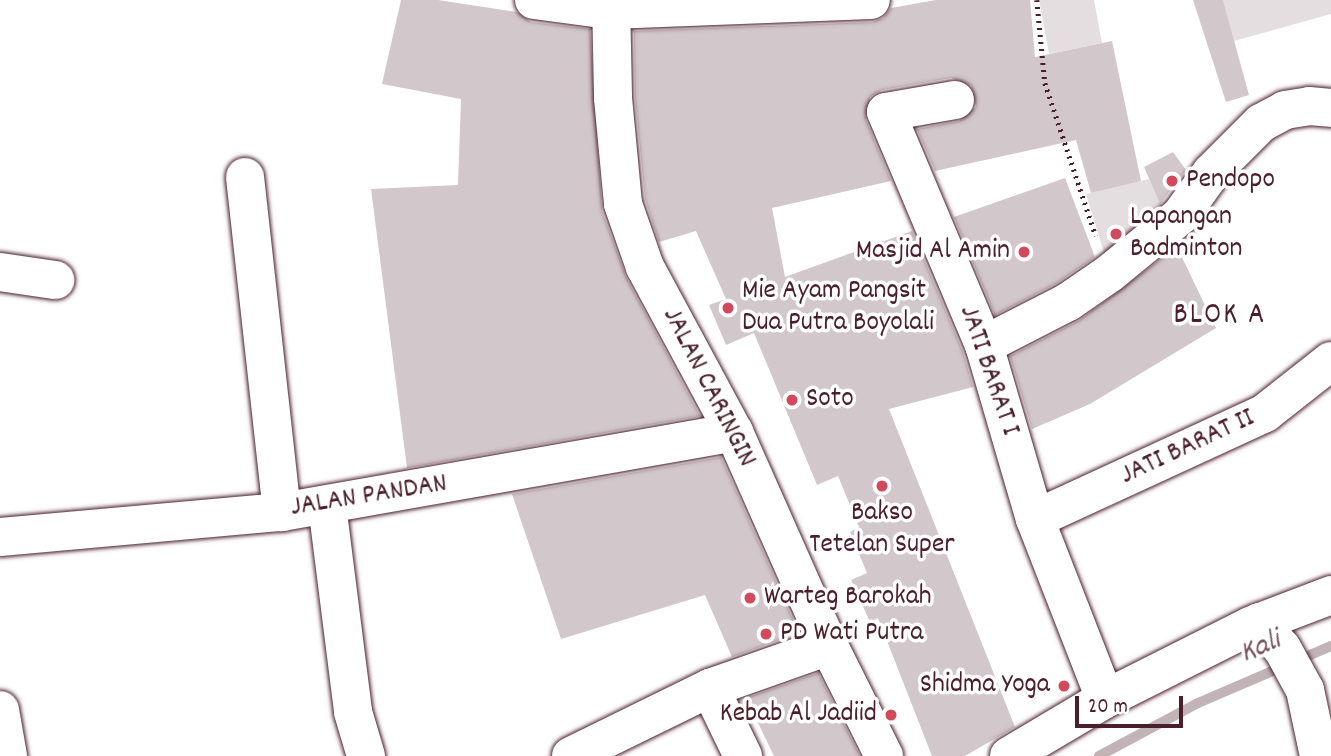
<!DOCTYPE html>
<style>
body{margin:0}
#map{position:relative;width:1331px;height:756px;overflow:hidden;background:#fff;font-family:Dekko,sans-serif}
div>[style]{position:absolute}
.green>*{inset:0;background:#e5dee0}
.stream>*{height:10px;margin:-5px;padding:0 5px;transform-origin:5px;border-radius:5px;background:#c1b3b6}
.building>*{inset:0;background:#d2c7cb}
.path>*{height:4.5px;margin-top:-2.25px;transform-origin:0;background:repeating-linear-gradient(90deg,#4a1f2b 0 2px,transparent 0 7px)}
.roads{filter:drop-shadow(0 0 2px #4a1f2b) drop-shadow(0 0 2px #4a1f2b)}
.minor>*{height:38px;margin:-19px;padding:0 19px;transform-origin:19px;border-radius:19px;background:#fff}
.major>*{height:38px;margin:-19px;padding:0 19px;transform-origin:19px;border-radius:19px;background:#fff}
.dots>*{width:19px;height:19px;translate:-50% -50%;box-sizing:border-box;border:4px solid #fff;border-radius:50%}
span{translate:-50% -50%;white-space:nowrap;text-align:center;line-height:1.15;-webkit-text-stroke:7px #fff;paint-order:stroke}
.poi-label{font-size:28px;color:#4a1f2b}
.left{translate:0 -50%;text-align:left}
.right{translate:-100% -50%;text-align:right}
.street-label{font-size:28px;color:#4a1f2b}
.neighbourhood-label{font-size:30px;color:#4a1f2b;letter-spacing:2px}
.water-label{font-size:30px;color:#74535c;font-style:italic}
.scale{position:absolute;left:1075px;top:696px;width:108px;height:32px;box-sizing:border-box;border:4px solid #4a1f2b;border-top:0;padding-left:9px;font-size:21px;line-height:24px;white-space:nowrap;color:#4a1f2b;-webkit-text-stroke:5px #fff;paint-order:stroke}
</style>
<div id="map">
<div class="green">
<div style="clip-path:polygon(1039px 0,1094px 0,1102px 43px,1049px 54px)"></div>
<div style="clip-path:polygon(1223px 0,1331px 0,1331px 14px,1234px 41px)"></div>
<div style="clip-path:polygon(1149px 179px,1164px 212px,1105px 256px,1086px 194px)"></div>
</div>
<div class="stream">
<div style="left:1099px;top:756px;width:112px;rotate:-28.2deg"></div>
<div style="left:1198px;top:703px;width:145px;rotate:-23.2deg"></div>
</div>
<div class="building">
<div style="clip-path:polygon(401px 0,438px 0,517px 12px,531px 22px,590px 29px,602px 211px,626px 277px,700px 416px,407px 468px,371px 189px,458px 185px,461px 99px,382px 84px)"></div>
<div style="clip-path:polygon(936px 0,1030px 0,1035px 57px,1112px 41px,1141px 181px,1091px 193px,1076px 140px,935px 171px,917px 129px,959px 121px,976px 107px,971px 86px,951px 78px,882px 90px,870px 97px,866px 120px,891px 181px,772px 208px,785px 277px,912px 231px,963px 352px,973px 387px,889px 409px,1015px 727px,965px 756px,932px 756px,878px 618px,870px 622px,851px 580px,867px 573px,850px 532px,859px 527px,838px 476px,817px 485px,754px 333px,726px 345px,709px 305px,726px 299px,696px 231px,659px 242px,645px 199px,635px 97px,634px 31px,872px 22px,883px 18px,891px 8px)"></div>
<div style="clip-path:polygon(1193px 0,1223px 0,1249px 95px,1226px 102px)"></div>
<div style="clip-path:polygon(1173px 152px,1186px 170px,1160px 204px,1144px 167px)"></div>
<div style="clip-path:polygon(1065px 178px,1095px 257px,1057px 283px,995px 315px,954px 217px)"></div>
<div style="clip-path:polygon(1177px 247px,1216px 328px,1090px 404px,1032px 429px,1010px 356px,1080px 320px)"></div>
<div style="clip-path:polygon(721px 457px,799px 633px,732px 657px,705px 595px,561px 639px,512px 494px)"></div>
<div style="clip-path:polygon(818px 673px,860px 756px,774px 756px,746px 698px)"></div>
</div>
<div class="path">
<div style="left:1037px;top:0;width:83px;rotate:84.5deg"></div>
<div style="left:1045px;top:83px;width:161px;rotate:71.6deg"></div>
</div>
<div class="roads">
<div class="minor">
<div style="left:534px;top:0;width:77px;rotate:7.5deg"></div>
<div style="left:610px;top:10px;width:261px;rotate:-2.2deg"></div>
<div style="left:955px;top:100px;width:70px;rotate:170.1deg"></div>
<div style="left:886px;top:112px;width:253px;rotate:67.2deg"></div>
<div style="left:984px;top:345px;width:181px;rotate:73.7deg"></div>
<div style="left:1035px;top:519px;width:193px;rotate:68.7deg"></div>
<div style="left:245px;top:177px;width:337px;rotate:83.7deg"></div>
<div style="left:0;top:272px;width:56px;rotate:8.3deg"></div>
<div style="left:984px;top:345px;width:94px;rotate:-27.1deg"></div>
<div style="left:1068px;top:302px;width:51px;rotate:-34.6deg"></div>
<div style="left:1110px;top:273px;width:92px;rotate:-39.2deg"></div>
<div style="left:1181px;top:215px;width:52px;rotate:-54.5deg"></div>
<div style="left:1211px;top:173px;width:71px;rotate:-45deg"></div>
<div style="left:1261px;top:123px;width:27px;rotate:-28deg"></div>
<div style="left:1285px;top:110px;width:24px;rotate:-9deg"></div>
<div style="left:1309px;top:106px;width:22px;rotate:5deg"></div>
<div style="left:327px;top:505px;width:209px;rotate:82.8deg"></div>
<div style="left:353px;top:712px;width:46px;rotate:73.5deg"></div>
<div style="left:1035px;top:519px;width:253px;rotate:-24.7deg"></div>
<div style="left:1265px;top:413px;width:84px;rotate:-38.2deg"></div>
<div style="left:0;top:537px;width:283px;rotate:-5.1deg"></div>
<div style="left:282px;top:512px;width:459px;rotate:-10deg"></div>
<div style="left:1259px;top:622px;width:35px;rotate:49deg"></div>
<div style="left:1282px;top:648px;width:48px;rotate:61.3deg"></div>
<div style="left:1305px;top:690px;width:67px;rotate:78deg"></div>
<div style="left:710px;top:688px;width:76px;rotate:64.1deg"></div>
<div style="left:0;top:710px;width:47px;rotate:80.1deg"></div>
<div style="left:571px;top:756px;width:155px;rotate:-26.1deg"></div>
<div style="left:710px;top:688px;width:126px;rotate:-19.4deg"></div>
<div style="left:1009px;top:756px;width:112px;rotate:-30.7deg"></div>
<div style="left:1105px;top:699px;width:162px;rotate:-26.7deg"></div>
<div style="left:1250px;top:626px;width:87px;rotate:-20.9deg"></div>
</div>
<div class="major">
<div style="left:611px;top:0;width:98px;rotate:88.8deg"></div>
<div style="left:613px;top:98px;width:106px;rotate:84.6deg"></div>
<div style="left:623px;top:204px;width:67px;rotate:70.8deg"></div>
<div style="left:645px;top:267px;width:187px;rotate:61.7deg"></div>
<div style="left:734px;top:432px;width:234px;rotate:66.1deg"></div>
<div style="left:829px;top:646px;width:123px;rotate:63.4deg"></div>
</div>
</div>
<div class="dots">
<div style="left:1172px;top:181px;background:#d1495b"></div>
<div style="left:1116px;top:234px;background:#d1495b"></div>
<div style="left:1024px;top:252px;background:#d1495b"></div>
<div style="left:728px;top:308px;background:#d1495b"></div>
<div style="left:792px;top:400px;background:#d1495b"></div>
<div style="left:882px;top:486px;background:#d1495b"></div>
<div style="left:750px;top:598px;background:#d1495b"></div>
<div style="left:766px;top:634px;background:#d1495b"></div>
<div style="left:1064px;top:686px;background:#d1495b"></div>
<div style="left:891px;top:715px;background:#d1495b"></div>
</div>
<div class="poi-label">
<span class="left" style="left:1186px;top:181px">Pendopo</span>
<span class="left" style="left:1130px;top:234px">Lapangan<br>Badminton</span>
<span class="right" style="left:1010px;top:252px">Masjid Al Amin</span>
<span class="left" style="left:742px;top:308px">Mie Ayam Pangsit<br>Dua Putra Boyolali</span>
<span class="left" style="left:806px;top:400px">Soto</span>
<span style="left:882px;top:530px">Bakso<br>Tetelan Super</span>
<span class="left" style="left:764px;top:598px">Warteg Barokah</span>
<span class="left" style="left:780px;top:634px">PD Wati Putra</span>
<span class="right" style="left:1050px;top:686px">Shidma Yoga</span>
<span class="right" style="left:877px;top:715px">Kebab Al Jadiid</span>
</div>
<div class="street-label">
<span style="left:988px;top:371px;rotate:71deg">JATI BARAT I</span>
<span style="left:708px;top:388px;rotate:63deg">JALAN CARINGIN</span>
<span style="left:1188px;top:448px;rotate:-25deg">JATI BARAT II</span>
<span style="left:369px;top:497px;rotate:-9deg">JALAN PANDAN</span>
</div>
<div class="neighbourhood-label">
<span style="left:1220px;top:317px">BLOK A</span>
</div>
<div class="water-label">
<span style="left:1261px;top:649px;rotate:-23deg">Kali</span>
</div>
<div class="scale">20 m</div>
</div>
